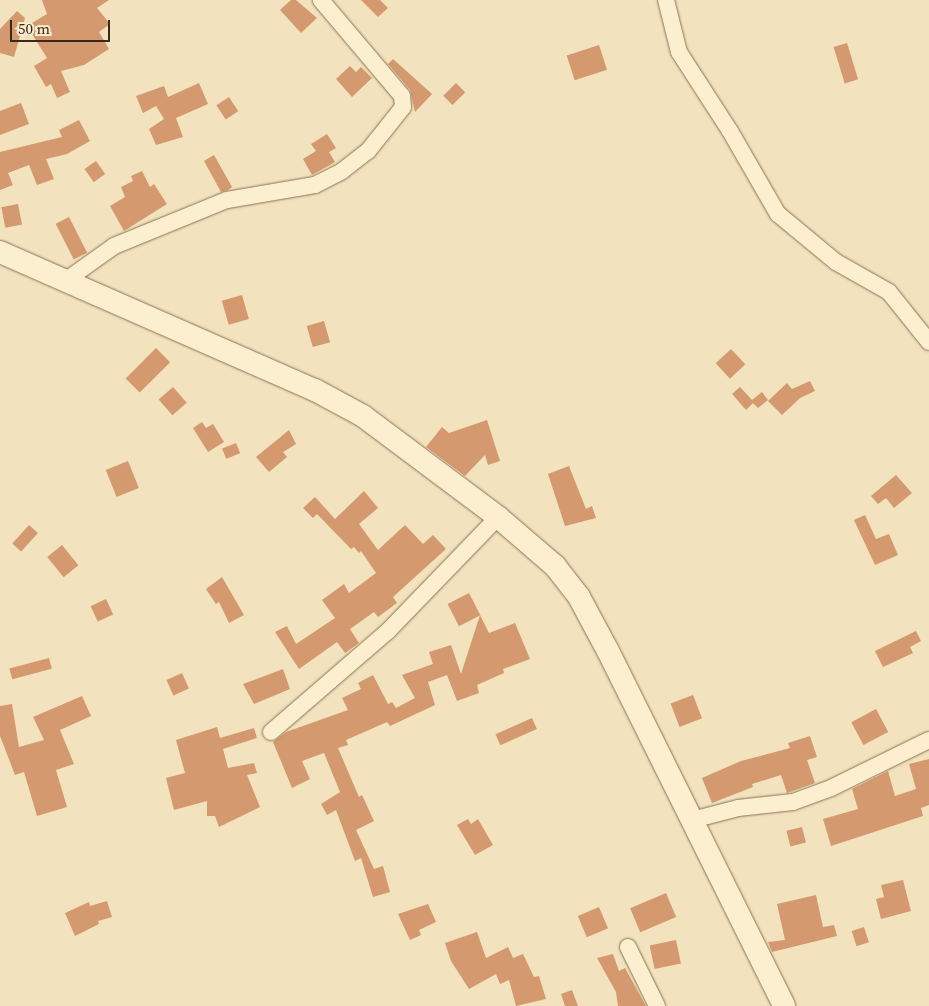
<!DOCTYPE html>
<style>
body{margin:0}
#map{position:relative;width:929px;height:1006px;overflow:hidden;background:#f2e2bd;font-family:"Source Serif 4",serif}
div>[style]{position:absolute}
.building>*{inset:0;background:#d4996e;transform-origin:0 0}
.roads{filter:drop-shadow(0 0 1px #8b7254) drop-shadow(0 0 1px #8b7254)}
.street>*{height:16px;margin:-8px;padding:0 8px;transform-origin:8px;border-radius:8px;background:#fcefd0}
.secondary>*{height:22px;margin:-11px;padding:0 11px;transform-origin:11px;border-radius:11px;background:#fcefd0}
span{translate:-50% -50%;white-space:nowrap;text-align:center;line-height:1.15;-webkit-text-stroke:5px #f9eccd;paint-order:stroke}
.scale{position:absolute;left:10px;top:20px;width:100px;height:22px;box-sizing:border-box;border:2px solid #39291a;border-top:0;padding-left:6px;font-size:15px;line-height:18px;white-space:nowrap;color:#39291a;-webkit-text-stroke:4px #f9eccd;paint-order:stroke}
</style>
<div id="map">
<div class="building">
<div style="clip-path:polygon(42px 0,109px 0,97px 8px,110px 24px,99px 32px,109px 49px,84px 65px,61px 71px,70px 92px,57px 98px,51px 84px,46px 87px,34px 66px,47px 58px,27px 26px,47px 14px)"></div>
<div style="clip-path:polygon(291px 0,296px 0,317px 18px,301px 33px,280px 10px)"></div>
<div style="clip-path:polygon(361px 0,380px 0,388px 8px,378px 17px)"></div>
<div style="clip-path:polygon(17px 11px,25px 18px,14px 57px,0 53px,0 29px)"></div>
<div style="left:847px;top:43px;width:38px;height:14px;rotate:73deg"></div>
<div style="left:599px;top:45px;width:26px;height:34px;rotate:72deg"></div>
<div style="clip-path:polygon(393px 59px,432px 94px,415px 112px,410px 90px,388px 64px)"></div>
<div style="clip-path:polygon(350px 66px,356px 72px,361px 67px,372px 78px,352px 97px,336px 79px)"></div>
<div style="clip-path:polygon(199px 83px,208px 104px,176px 118px,183px 137px,156px 145px,149px 129px,164px 119px,156px 106px,143px 113px,136px 96px,164px 86px,168px 97px)"></div>
<div style="left:456px;top:83px;width:13px;height:18px;rotate:45deg"></div>
<div style="left:229px;top:97px;width:17px;height:15px;rotate:57deg"></div>
<div style="clip-path:polygon(21px 103px,29px 124px,0 135px,0 111px)"></div>
<div style="clip-path:polygon(79px 120px,90px 141px,67px 154px,46px 159px,54px 179px,37px 185px,29px 165px,8px 173px,13px 185px,0 190px,0 152px,62px 137px,59px 130px)"></div>
<div style="clip-path:polygon(327px 134px,336px 148px,329px 152px,335px 162px,312px 175px,303px 159px,316px 151px,311px 144px)"></div>
<div style="clip-path:polygon(214px 155px,232px 187px,228px 190px,221px 192px,204px 161px)"></div>
<div style="left:96px;top:161px;width:16px;height:14px;rotate:55deg"></div>
<div style="clip-path:polygon(142px 171px,150px 187px,154px 184px,167px 204px,124px 231px,110px 206px,125px 197px,121px 187px,133px 181px,131px 176px)"></div>
<div style="left:18px;top:204px;width:21px;height:17px;rotate:79deg"></div>
<div style="left:69px;top:217px;width:40px;height:15px;rotate:63deg"></div>
<div style="left:242px;top:295px;width:25px;height:21px;rotate:74deg"></div>
<div style="left:324px;top:321px;width:22px;height:18px;rotate:74deg"></div>
<div style="left:156px;top:348px;width:20px;height:43px;rotate:45deg"></div>
<div style="left:731px;top:349px;width:21px;height:21px;rotate:47deg"></div>
<div style="clip-path:polygon(810px 381px,815px 391px,800px 398px,782px 415px,768px 401px,787px 383px,792px 389px)"></div>
<div style="left:173px;top:387px;width:21px;height:19px;rotate:49deg"></div>
<div style="clip-path:polygon(740px 387px,752px 400px,762px 392px,768px 400px,758px 408px,753px 403px,746px 410px,732px 394px)"></div>
<div style="clip-path:polygon(487px 420px,500px 461px,488px 465px,485px 455px,465px 476px,426px 447px,442px 427px,449px 433px)"></div>
<div style="clip-path:polygon(202px 422px,206px 428px,213px 424px,224px 442px,208px 452px,193px 428px)"></div>
<div style="clip-path:polygon(289px 430px,296px 444px,283px 452px,287px 457px,269px 472px,256px 457px)"></div>
<div style="left:236px;top:443px;width:11px;height:15px;rotate:68deg"></div>
<div style="left:128px;top:461px;width:29px;height:24px;rotate:68deg"></div>
<div style="clip-path:polygon(569px 466px,586px 509px,592px 506px,596px 518px,565px 526px,548px 474px)"></div>
<div style="clip-path:polygon(896px 475px,912px 493px,894px 508px,886px 498px,878px 504px,871px 496px)"></div>
<div style="clip-path:polygon(364px 491px,378px 508px,359px 524px,378px 550px,405px 525px,423px 544px,433px 535px,446px 549px,393px 597px,397px 603px,378px 617px,374px 612px,350px 629px,359px 643px,345px 653px,337px 642px,299px 669px,275px 632px,287px 626px,296px 644px,335px 618px,322px 600px,344px 584px,349px 593px,376px 573px,361px 551px,359px 553px,354px 547px,351px 549px,317px 514px,313px 518px,303px 508px,315px 497px,335px 519px)"></div>
<div style="clip-path:polygon(865px 515px,876px 539px,889px 534px,898px 555px,875px 565px,854px 520px)"></div>
<div style="left:29px;top:525px;width:12px;height:25px;rotate:42deg"></div>
<div style="left:62px;top:545px;width:26px;height:19px;rotate:51deg"></div>
<div style="clip-path:polygon(222px 577px,244px 615px,229px 623px,219px 602px,216px 604px,206px 589px)"></div>
<div style="left:469px;top:593px;width:25px;height:24px;rotate:63deg"></div>
<div style="left:106px;top:599px;width:17px;height:17px;rotate:65deg"></div>
<div style="clip-path:polygon(480px 615px,489px 633px,515px 623px,530px 659px,503px 669px,504px 673px,477px 685px,479px 693px,457px 701px,447px 675px,428px 682px,435px 705px,390px 726px,387px 722px,346px 740px,348px 745px,338px 748px,359px 797px,362px 795px,374px 821px,356px 830px,374px 869px,383px 866px,390px 892px,373px 897px,361px 858px,355px 861px,336px 810px,327px 815px,321px 804px,340px 792px,324px 753px,302px 761px,310px 779px,292px 788px,273px 742px,286px 732px,348px 710px,342px 698px,361px 689px,358px 683px,373px 675px,388px 704px,392px 702px,396px 708px,415px 698px,402px 675px,433px 664px,429px 652px,451px 645px,461px 674px)"></div>
<div style="clip-path:polygon(916px 631px,921px 641px,910px 647px,913px 653px,883px 667px,875px 651px)"></div>
<div style="left:49px;top:658px;width:11px;height:41px;rotate:75deg"></div>
<div style="clip-path:polygon(283px 669px,290px 689px,254px 704px,243px 684px)"></div>
<div style="left:182px;top:673px;width:17px;height:17px;rotate:66deg"></div>
<div style="left:693px;top:695px;width:25px;height:24px;rotate:69deg"></div>
<div style="clip-path:polygon(82px 696px,91px 716px,60px 730px,74px 764px,56px 770px,67px 807px,37px 816px,24px 772px,15px 775px,0 736px,0 706px,12px 704px,19px 747px,44px 740px,33px 717px)"></div>
<div style="left:876px;top:709px;width:26px;height:28px;rotate:62deg"></div>
<div style="left:532px;top:718px;width:12px;height:40px;rotate:66deg"></div>
<div style="clip-path:polygon(217px 727px,220px 738px,254px 728px,257px 738px,223px 749px,228px 768px,254px 763px,257px 773px,247px 775px,260px 807px,219px 827px,215px 816px,207px 816px,207px 801px,174px 810px,166px 778px,185px 773px,176px 740px)"></div>
<div style="clip-path:polygon(810px 736px,817px 757px,807px 760px,815px 783px,787px 793px,781px 775px,752px 784px,753px 787px,712px 803px,702px 778px,741px 761px,790px 748px,788px 743px)"></div>
<div style="clip-path:polygon(929px 759px,929px 805px,921px 808px,923px 816px,831px 846px,823px 819px,858px 809px,852px 789px,888px 771px,895px 796px,916px 789px,909px 764px)"></div>
<div style="clip-path:polygon(468px 819px,471px 824px,478px 819px,493px 845px,475px 855px,457px 825px)"></div>
<div style="left:802px;top:827px;width:16px;height:16px;rotate:76deg"></div>
<div style="clip-path:polygon(903px 880px,911px 911px,881px 919px,876px 899px,884px 897px,881px 885px)"></div>
<div style="left:666px;top:893px;width:26px;height:39px;rotate:67deg"></div>
<div style="clip-path:polygon(816px 895px,823px 927px,834px 925px,837px 936px,772px 952px,768px 942px,785px 940px,777px 904px)"></div>
<div style="clip-path:polygon(107px 901px,112px 917px,98px 921px,99px 924px,75px 936px,65px 913px,89px 902px,90px 906px)"></div>
<div style="clip-path:polygon(428px 904px,436px 922px,419px 930px,421px 935px,410px 940px,398px 914px)"></div>
<div style="left:599px;top:907px;width:23px;height:23px;rotate:67deg"></div>
<div style="left:864px;top:927px;width:16px;height:13px;rotate:72deg"></div>
<div style="clip-path:polygon(477px 932px,486px 958px,508px 947px,513px 958px,523px 954px,534px 977px,539px 976px,546px 999px,516px 1006px,509px 980px,500px 984px,496px 974px,469px 989px,451px 961px,445px 943px)"></div>
<div style="left:676px;top:940px;width:24px;height:27px;rotate:78deg"></div>
<div style="clip-path:polygon(613px 954px,619px 971px,625px 968px,646px 1006px,618px 1006px,616px 992px,597px 958px)"></div>
<div style="clip-path:polygon(572px 990px,578px 1006px,565px 1006px,561px 994px)"></div>
</div>
<div class="roads">
<div class="street">
<div style="left:666px;top:0;width:54px;rotate:76deg"></div>
<div style="left:679px;top:52px;width:94px;rotate:57.2deg"></div>
<div style="left:730px;top:131px;width:96px;rotate:60deg"></div>
<div style="left:778px;top:214px;width:75px;rotate:39.6deg"></div>
<div style="left:836px;top:262px;width:61px;rotate:29.5deg"></div>
<div style="left:889px;top:292px;width:64px;rotate:51.3deg"></div>
<div style="left:65px;top:281px;width:60px;rotate:-35.5deg"></div>
<div style="left:114px;top:246px;width:122px;rotate:-22.2deg"></div>
<div style="left:227px;top:200px;width:89px;rotate:-9.7deg"></div>
<div style="left:315px;top:185px;width:30px;rotate:-27deg"></div>
<div style="left:342px;top:171px;width:33px;rotate:-38deg"></div>
<div style="left:368px;top:151px;width:56px;rotate:-51.5deg"></div>
<div style="left:403px;top:107px;width:11px;rotate:-95deg"></div>
<div style="left:402px;top:96px;width:126px;rotate:-130.2deg"></div>
<div style="left:271px;top:732px;width:155px;rotate:-40.8deg"></div>
<div style="left:388px;top:631px;width:158px;rotate:-46deg"></div>
<div style="left:692px;top:820px;width:48px;rotate:-14.6deg"></div>
<div style="left:738px;top:808px;width:55px;rotate:-6.2deg"></div>
<div style="left:793px;top:802px;width:40px;rotate:-20.2deg"></div>
<div style="left:831px;top:788px;width:109px;rotate:-26.1deg"></div>
<div style="left:628px;top:947px;width:66px;rotate:63.8deg"></div>
</div>
<div class="secondary">
<div style="left:0;top:252px;width:344px;rotate:23.7deg"></div>
<div style="left:315px;top:390px;width:55px;rotate:28.4deg"></div>
<div style="left:363px;top:416px;width:169px;rotate:36.8deg"></div>
<div style="left:498px;top:517px;width:75px;rotate:40.7deg"></div>
<div style="left:555px;top:566px;width:39px;rotate:52deg"></div>
<div style="left:579px;top:597px;width:61px;rotate:61.8deg"></div>
<div style="left:608px;top:651px;width:396px;rotate:63.6deg"></div>
</div>
</div>
<div class="scale">50 m</div>
</div>
